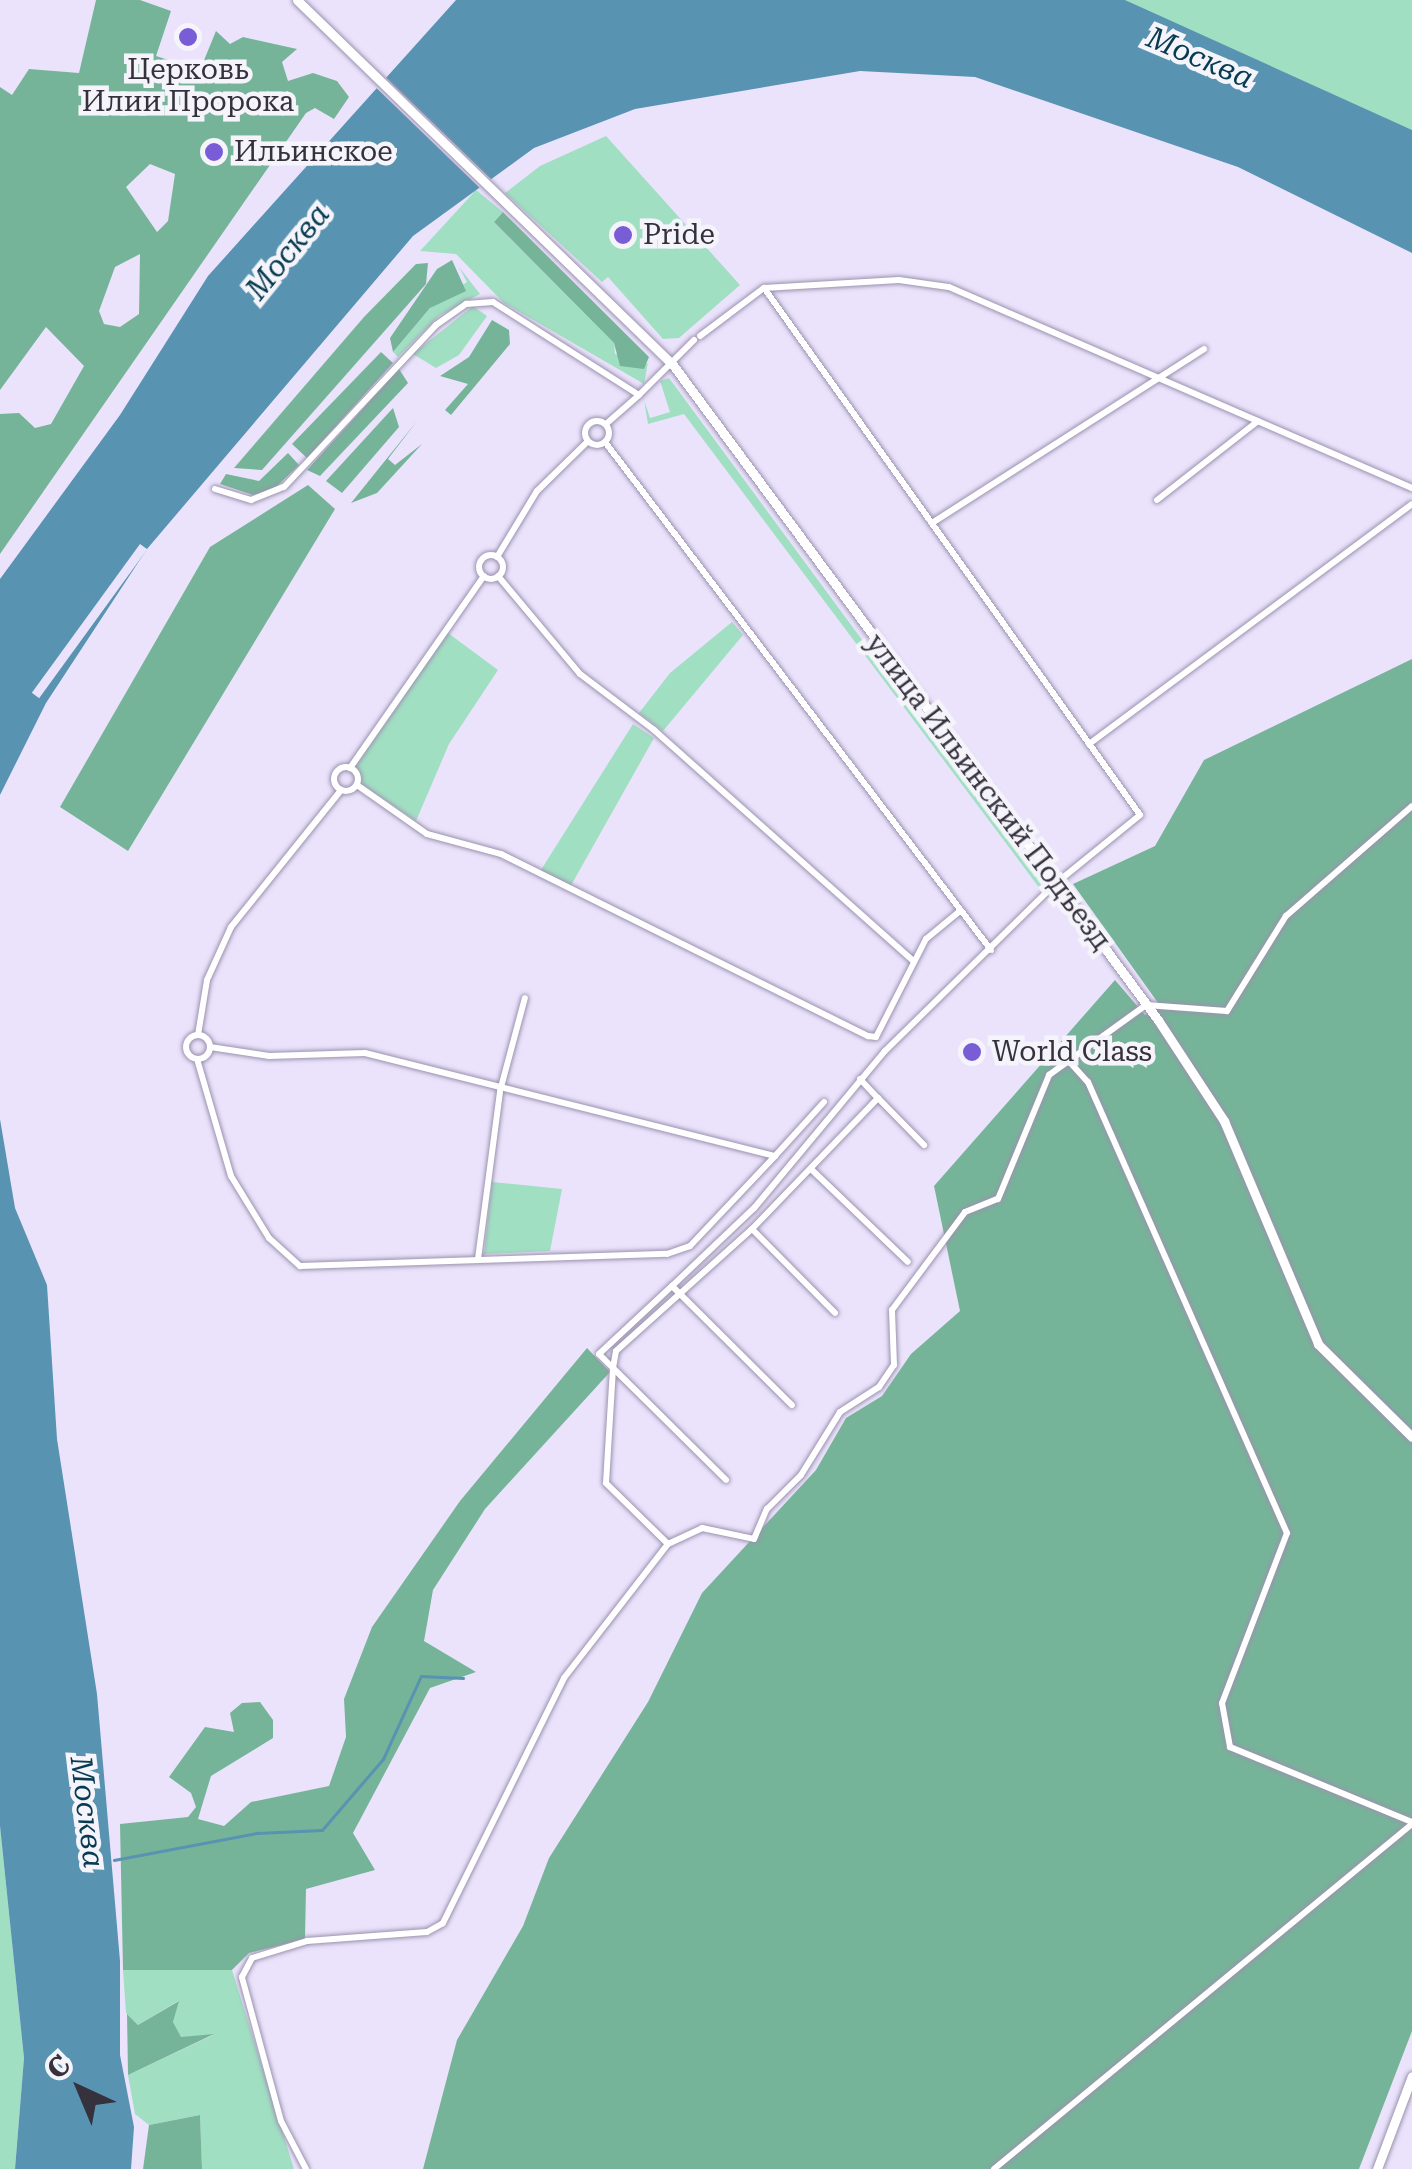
<!DOCTYPE html>
<meta charset="utf-8">
<style>
body{margin:0}
#map{position:relative;width:1412px;height:2169px;overflow:hidden;background:#ebe3fc;font-family:"Roboto Serif",serif}
div>[style]{position:absolute}
.green>*{inset:0;background:#a1dfc3}
.forest>*{inset:0;background:#76b499}
.water>*{inset:0;background:#5893b1}
.pier>*{inset:0;background:#ebe3fc;transform-origin:0 0}
.stream>*{height:2.5px;margin:-1.25px;padding:0 1.25px;transform-origin:1.25px;border-radius:1.25px;background:#5893b1}
.roads{filter:drop-shadow(0 0 2px #9b92af) drop-shadow(0 0 2px #9b92af)}
.minor>*{height:6px;margin:-3px;padding:0 3px;transform-origin:3px;border-radius:3px;background:#fff}
.minor>.ring{margin:-3px;padding:0;box-sizing:content-box;background:none;border:6px solid #fff;border-radius:50%}
.secondary>*{height:9px;margin:-4.5px;padding:0 4.5px;transform-origin:4.5px;border-radius:4.5px;background:#fff}
.dots>*{width:28px;height:28px;translate:-50% -50%;box-sizing:border-box;border:5px solid #f5f4fa;border-radius:50%}
span{translate:-50% -50%;white-space:nowrap;text-align:center;line-height:1.15;-webkit-text-stroke:9px #f5f4fa;paint-order:stroke}
.poi-label{font-size:28px;color:#35313d}
.left{translate:0 -50%;text-align:left}
.street-label{font-size:28px;color:#35313d}
.water-label{font-size:30px;color:#073b51;font-style:italic}
.north{position:absolute;left:30px;top:2039px;width:100px;height:100px;-webkit-text-stroke:8px #f5f4fa;paint-order:stroke;rotate:316deg;font-size:28px;font-weight:700;line-height:40px;text-align:center;color:#35313d}
.north::after{content:'';display:block;margin:auto;width:35px;height:45px;background:#35313d;clip-path:polygon(50% 0,100% 100%,50% 72%,0 100%)}
</style>
<div id="map">
<div class="green">
<div style="clip-path:polygon(1125px 0,1412px 0,1412px 130px,1330px 99px)"></div>
<div style="clip-path:polygon(606px 136px,740px 285px,679px 338px,663px 339px,608px 277px,602px 282px,505px 193px,540px 166px)"></div>
<div style="clip-path:polygon(476px 190px,503px 212px,494px 222px,614px 343px,615px 354px,648px 364px,649px 357px,644px 384px,504px 303px,456px 254px,420px 251px)"></div>
<div style="clip-path:polygon(459px 267px,480px 294px,439px 316px,398px 357px,393px 352px,430px 308px,467px 282px)"></div>
<div style="clip-path:polygon(473px 306px,487px 316px,459px 355px,436px 368px,413px 354px)"></div>
<div style="clip-path:polygon(669px 378px,1042px 884px,1041px 890px,684px 414px,648px 424px,644px 400px,650px 418px,670px 412px,660px 381px)"></div>
<div style="clip-path:polygon(732px 622px,743px 635px,663px 731px,639px 713px,670px 673px)"></div>
<div style="clip-path:polygon(448px 633px,498px 670px,449px 744px,416px 821px,363px 785px,356px 766px)"></div>
<div style="clip-path:polygon(633px 724px,654px 738px,569px 889px,539px 873px)"></div>
<div style="clip-path:polygon(492px 1182px,562px 1189px,550px 1251px,484px 1254px)"></div>
<div style="clip-path:polygon(0 1826px,24px 2058px,15px 2169px,0 2169px)"></div>
<div style="clip-path:polygon(123px 1970px,232px 1970px,294px 2169px,202px 2169px,200px 2115px,149px 2125px,135px 2114px,128px 2075px,213px 2035px,181px 2038px,173px 2022px,178px 2001px,138px 2025px,126px 2013px)"></div>
</div>
<div class="forest">
<div style="clip-path:polygon(evenodd,96px 0,140px 0,171px 11px,156px 56px,200px 70px,216px 31px,230px 44px,243px 37px,297px 49px,282px 62px,288px 81px,313px 73px,337px 81px,349px 97px,334px 119px,315px 108px,306px 113px,0 554px,0 414px,19px 413px,35px 428px,51px 424px,84px 366px,46px 327px,0 390px,0 87px,12px 95px,29px 69px,79px 73px,96px 0,150px 164px,175px 174px,168px 221px,157px 232px,126px 187px,150px 164px,96px 0,140px 254px,139px 314px,120px 327px,104px 324px,99px 311px,115px 267px,140px 254px)"></div>
<div style="clip-path:polygon(503px 212px,649px 357px,644px 369px,620px 366px,614px 343px,494px 222px)"></div>
<div style="clip-path:polygon(452px 260px,466px 291px,430px 308px,393px 352px,390px 338px,437px 269px)"></div>
<div style="clip-path:polygon(428px 263px,426px 284px,262px 470px,234px 468px,364px 317px,416px 264px)"></div>
<div style="clip-path:polygon(492px 320px,509px 330px,510px 344px,451px 415px,445px 410px,468px 384px,440px 376px,469px 357px)"></div>
<div style="clip-path:polygon(381px 352px,393px 363px,307px 458px,292px 444px)"></div>
<div style="clip-path:polygon(399px 369px,408px 383px,320px 476px,307px 470px)"></div>
<div style="clip-path:polygon(393px 408px,399px 427px,342px 493px,326px 481px)"></div>
<div style="clip-path:polygon(417px 421px,388px 459px,395px 465px,422px 444px,377px 493px,351px 503px)"></div>
<div style="clip-path:polygon(288px 453px,299px 465px,275px 488px,253px 495px,220px 484px,226px 474px,259px 481px)"></div>
<div style="clip-path:polygon(308px 485px,335px 509px,128px 851px,60px 807px,210px 547px)"></div>
<div style="clip-path:polygon(1412px 659px,1412px 2031px,1359px 2169px,423px 2169px,457px 2040px,523px 1926px,549px 1858px,648px 1702px,702px 1593px,816px 1470px,846px 1418px,882px 1396px,911px 1354px,960px 1311px,934px 1186px,1115px 980px,1145px 1015px,1161px 1007px,1073px 884px,1155px 846px,1204px 760px)"></div>
<div style="clip-path:polygon(587px 1348px,610px 1372px,485px 1509px,433px 1590px,424px 1641px,476px 1672px,430px 1688px,353px 1833px,375px 1870px,306px 1889px,305px 1939px,249px 1953px,232px 1970px,123px 1970px,120px 1824px,188px 1817px,196px 1807px,191px 1793px,169px 1777px,205px 1727px,234px 1732px,230px 1713px,242px 1703px,260px 1702px,273px 1720px,273px 1738px,211px 1776px,198px 1819px,224px 1826px,251px 1802px,329px 1786px,346px 1737px,344px 1699px,372px 1627px,460px 1501px)"></div>
<div style="clip-path:polygon(179px 2001px,173px 2022px,181px 2037px,214px 2034px,128px 2075px,127px 2014px,138px 2025px)"></div>
<div style="clip-path:polygon(200px 2115px,202px 2169px,143px 2169px,149px 2125px)"></div>
</div>
<div class="water">
<div style="clip-path:polygon(456px 0,1125px 0,1412px 130px,1412px 253px,1238px 167px,975px 77px,860px 71px,635px 109px,534px 148px,413px 236px,147px 549px,46px 703px,0 795px,0 579px,120px 415px,208px 276px)"></div>
<div style="clip-path:polygon(0 1119px,15px 1208px,47px 1285px,57px 1439px,97px 1694px,120px 1961px,120px 2055px,134px 2127px,131px 2169px,15px 2169px,24px 2058px,0 1826px)"></div>
</div>
<div class="pier">
<div style="left:380px;top:72px;width:159px;height:14px;rotate:44deg"></div>
<div style="left:140px;top:544px;width:9px;height:184px;rotate:36deg"></div>
</div>
<div class="stream">
<div style="left:114px;top:1860px;width:146px;rotate:-10.7deg"></div>
<div style="left:257px;top:1833px;width:65px;rotate:-2.6deg"></div>
<div style="left:322px;top:1830px;width:94px;rotate:-49.3deg"></div>
<div style="left:383px;top:1759px;width:91px;rotate:-65.4deg"></div>
<div style="left:421px;top:1676px;width:42px;rotate:2.7deg"></div>
</div>
<div class="roads">
<div class="minor">
<div style="left:764px;top:288px;width:135px;rotate:-3.4deg"></div>
<div style="left:899px;top:280px;width:50px;rotate:8deg"></div>
<div style="left:949px;top:287px;width:505px;rotate:23.47deg"></div>
<div style="left:700px;top:336px;width:80px;rotate:-36.9deg"></div>
<div style="left:764px;top:288px;width:647px;rotate:54.49deg"></div>
<div style="left:1140px;top:815px;width:111px;rotate:140.9deg"></div>
<div style="left:1054px;top:885px;width:237px;rotate:135.5deg"></div>
<div style="left:885px;top:1051px;width:204px;rotate:129.8deg"></div>
<div style="left:754px;top:1208px;width:113px;rotate:136.4deg"></div>
<div style="left:672px;top:1286px;width:169px;rotate:44.8deg"></div>
<div class="ring" style="left:585px;top:421px;width:18px;height:18px"></div>
<div style="left:606px;top:424px;width:44px;rotate:-41.3deg"></div>
<div style="left:605px;top:442px;width:638px;rotate:52.77deg"></div>
<div style="left:215px;top:489px;width:38px;rotate:17deg"></div>
<div style="left:251px;top:500px;width:35px;rotate:-22deg"></div>
<div style="left:284px;top:487px;width:222px;rotate:-46.8deg"></div>
<div style="left:436px;top:325px;width:37px;rotate:-35deg"></div>
<div style="left:466px;top:304px;width:27px;rotate:-4deg"></div>
<div style="left:493px;top:302px;width:173px;rotate:32.5deg"></div>
<div style="left:639px;top:395px;width:78px;rotate:-45deg"></div>
<div style="left:1157px;top:500px;width:128px;rotate:-38deg"></div>
<div style="left:932px;top:523px;width:323px;rotate:-32.6deg"></div>
<div class="ring" style="left:479px;top:555px;width:18px;height:18px"></div>
<div style="left:497px;top:557px;width:77px;rotate:-58.8deg"></div>
<div style="left:537px;top:491px;width:71px;rotate:-44.4deg"></div>
<div style="left:498px;top:576px;width:128px;rotate:50.1deg"></div>
<div style="left:580px;top:674px;width:93px;rotate:37.1deg"></div>
<div style="left:654px;top:730px;width:347px;rotate:41.7deg"></div>
<div style="left:1089px;top:744px;width:402px;rotate:-36.6deg"></div>
<div class="ring" style="left:334px;top:767px;width:18px;height:18px"></div>
<div style="left:350px;top:768px;width:234px;rotate:-55.1deg"></div>
<div style="left:357px;top:785px;width:85px;rotate:35deg"></div>
<div style="left:427px;top:834px;width:77px;rotate:15.1deg"></div>
<div style="left:501px;top:854px;width:410px;rotate:26.4deg"></div>
<div style="left:868px;top:1036px;width:8px;rotate:7deg"></div>
<div style="left:876px;top:1037px;width:110px;rotate:-63deg"></div>
<div style="left:926px;top:939px;width:45px;rotate:-39.6deg"></div>
<div style="left:198px;top:1035px;width:56px;rotate:-80.7deg"></div>
<div style="left:207px;top:980px;width:58px;rotate:-65.6deg"></div>
<div style="left:231px;top:927px;width:176px;rotate:-51.2deg"></div>
<div class="ring" style="left:186px;top:1035px;width:18px;height:18px"></div>
<div style="left:210px;top:1047px;width:60px;rotate:8.7deg"></div>
<div style="left:269px;top:1056px;width:96px;rotate:-1.8deg"></div>
<div style="left:365px;top:1053px;width:423px;rotate:14.1deg"></div>
<div style="left:775px;top:1156px;width:73px;rotate:-47.8deg"></div>
<div style="left:197px;top:1059px;width:122px;rotate:73.8deg"></div>
<div style="left:231px;top:1176px;width:73px;rotate:58.5deg"></div>
<div style="left:269px;top:1238px;width:42px;rotate:42.1deg"></div>
<div style="left:300px;top:1266px;width:367px;rotate:-1.9deg"></div>
<div style="left:667px;top:1254px;width:24px;rotate:-19deg"></div>
<div style="left:690px;top:1246px;width:124px;rotate:-46.6deg"></div>
<div style="left:1067px;top:1059px;width:31px;rotate:48deg"></div>
<div style="left:1088px;top:1082px;width:493px;rotate:66.2deg"></div>
<div style="left:1287px;top:1533px;width:182px;rotate:110.9deg"></div>
<div style="left:1222px;top:1703px;width:45px;rotate:79.7deg"></div>
<div style="left:1230px;top:1747px;width:197px;rotate:22.4deg"></div>
<div style="left:860px;top:1079px;width:26px;rotate:47deg"></div>
<div style="left:811px;top:1169px;width:134px;rotate:43.8deg"></div>
<div style="left:752px;top:1229px;width:118px;rotate:45.3deg"></div>
<div style="left:478px;top:1259px;width:169px;rotate:-82.5deg"></div>
<div style="left:500px;top:1091px;width:96px;rotate:-75deg"></div>
<div style="left:612px;top:1367px;width:18px;rotate:-135deg"></div>
<div style="left:599px;top:1354px;width:100px;rotate:-43deg"></div>
<div style="left:613px;top:1368px;width:17px;rotate:-80deg"></div>
<div style="left:616px;top:1351px;width:183px;rotate:-41.9deg"></div>
<div style="left:752px;top:1229px;width:182px;rotate:-46.1deg"></div>
<div style="left:878px;top:1098px;width:66px;rotate:45.6deg"></div>
<div style="left:668px;top:1544px;width:87px;rotate:-135.5deg"></div>
<div style="left:606px;top:1483px;width:115px;rotate:-86.5deg"></div>
<div style="left:613px;top:1368px;width:159px;rotate:44.7deg"></div>
<div style="left:306px;top:2169px;width:54px;rotate:-117.5deg"></div>
<div style="left:281px;top:2121px;width:149px;rotate:-105.2deg"></div>
<div style="left:242px;top:1977px;width:21px;rotate:-62deg"></div>
<div style="left:252px;top:1958px;width:58px;rotate:-17.2deg"></div>
<div style="left:307px;top:1941px;width:120px;rotate:-4.3deg"></div>
<div style="left:427px;top:1932px;width:18px;rotate:-29deg"></div>
<div style="left:443px;top:1923px;width:273px;rotate:-63.7deg"></div>
<div style="left:564px;top:1678px;width:170px;rotate:-52.2deg"></div>
<div style="left:668px;top:1544px;width:38px;rotate:-25deg"></div>
<div style="left:702px;top:1528px;width:53px;rotate:11.9deg"></div>
<div style="left:754px;top:1539px;width:33px;rotate:-67deg"></div>
<div style="left:767px;top:1509px;width:48px;rotate:-45deg"></div>
<div style="left:801px;top:1475px;width:74px;rotate:-58.2deg"></div>
<div style="left:840px;top:1412px;width:46px;rotate:-32.7deg"></div>
<div style="left:879px;top:1387px;width:27px;rotate:-56deg"></div>
<div style="left:894px;top:1365px;width:55px;rotate:-92.1deg"></div>
<div style="left:892px;top:1310px;width:122px;rotate:-53.3deg"></div>
<div style="left:965px;top:1212px;width:35px;rotate:-22deg"></div>
<div style="left:998px;top:1199px;width:134px;rotate:-67.6deg"></div>
<div style="left:1049px;top:1075px;width:120px;rotate:-35.8deg"></div>
<div style="left:1146px;top:1005px;width:81px;rotate:4.2deg"></div>
<div style="left:1227px;top:1011px;width:112px;rotate:-58.2deg"></div>
<div style="left:1286px;top:916px;width:167px;rotate:-41.1deg"></div>
<div style="left:994px;top:2169px;width:542px;rotate:-39.53deg"></div>
</div>
<div class="secondary">
<div style="left:297px;top:0;width:524px;rotate:44.15deg"></div>
<div style="left:673px;top:365px;width:815px;rotate:53.48deg"></div>
<div style="left:1158px;top:1020px;width:121px;rotate:56.8deg"></div>
<div style="left:1224px;top:1121px;width:242px;rotate:67.1deg"></div>
<div style="left:1318px;top:1344px;width:132px;rotate:44.7deg"></div>
<div style="left:1377px;top:2169px;width:99px;rotate:-69.4deg"></div>
</div>
</div>
<div class="dots">
<div style="left:188px;top:37px;background:#795dd7"></div>
<div style="left:214px;top:152px;background:#795dd7"></div>
<div style="left:623px;top:235px;background:#795dd7"></div>
<div style="left:972px;top:1052px;background:#795dd7"></div>
</div>
<div class="poi-label">
<span style="left:188px;top:86px">Церковь<br>Илии Пророка</span>
<span class="left" style="left:234px;top:152px">Ильинское</span>
<span class="left" style="left:643px;top:235px">Pride</span>
<span class="left" style="left:992px;top:1052px">World Class</span>
</div>
<div class="street-label">
<span style="left:988px;top:792px;rotate:53deg">улица Ильинский Подъезд</span>
</div>
<div class="water-label">
<span style="left:1200px;top:58px;rotate:23deg">Москва</span>
<span style="left:288px;top:252px;rotate:-51deg">Москва</span>
<span style="left:87px;top:1812px;rotate:83deg">Москва</span>
</div>
<div class="north">С</div>
</div>
